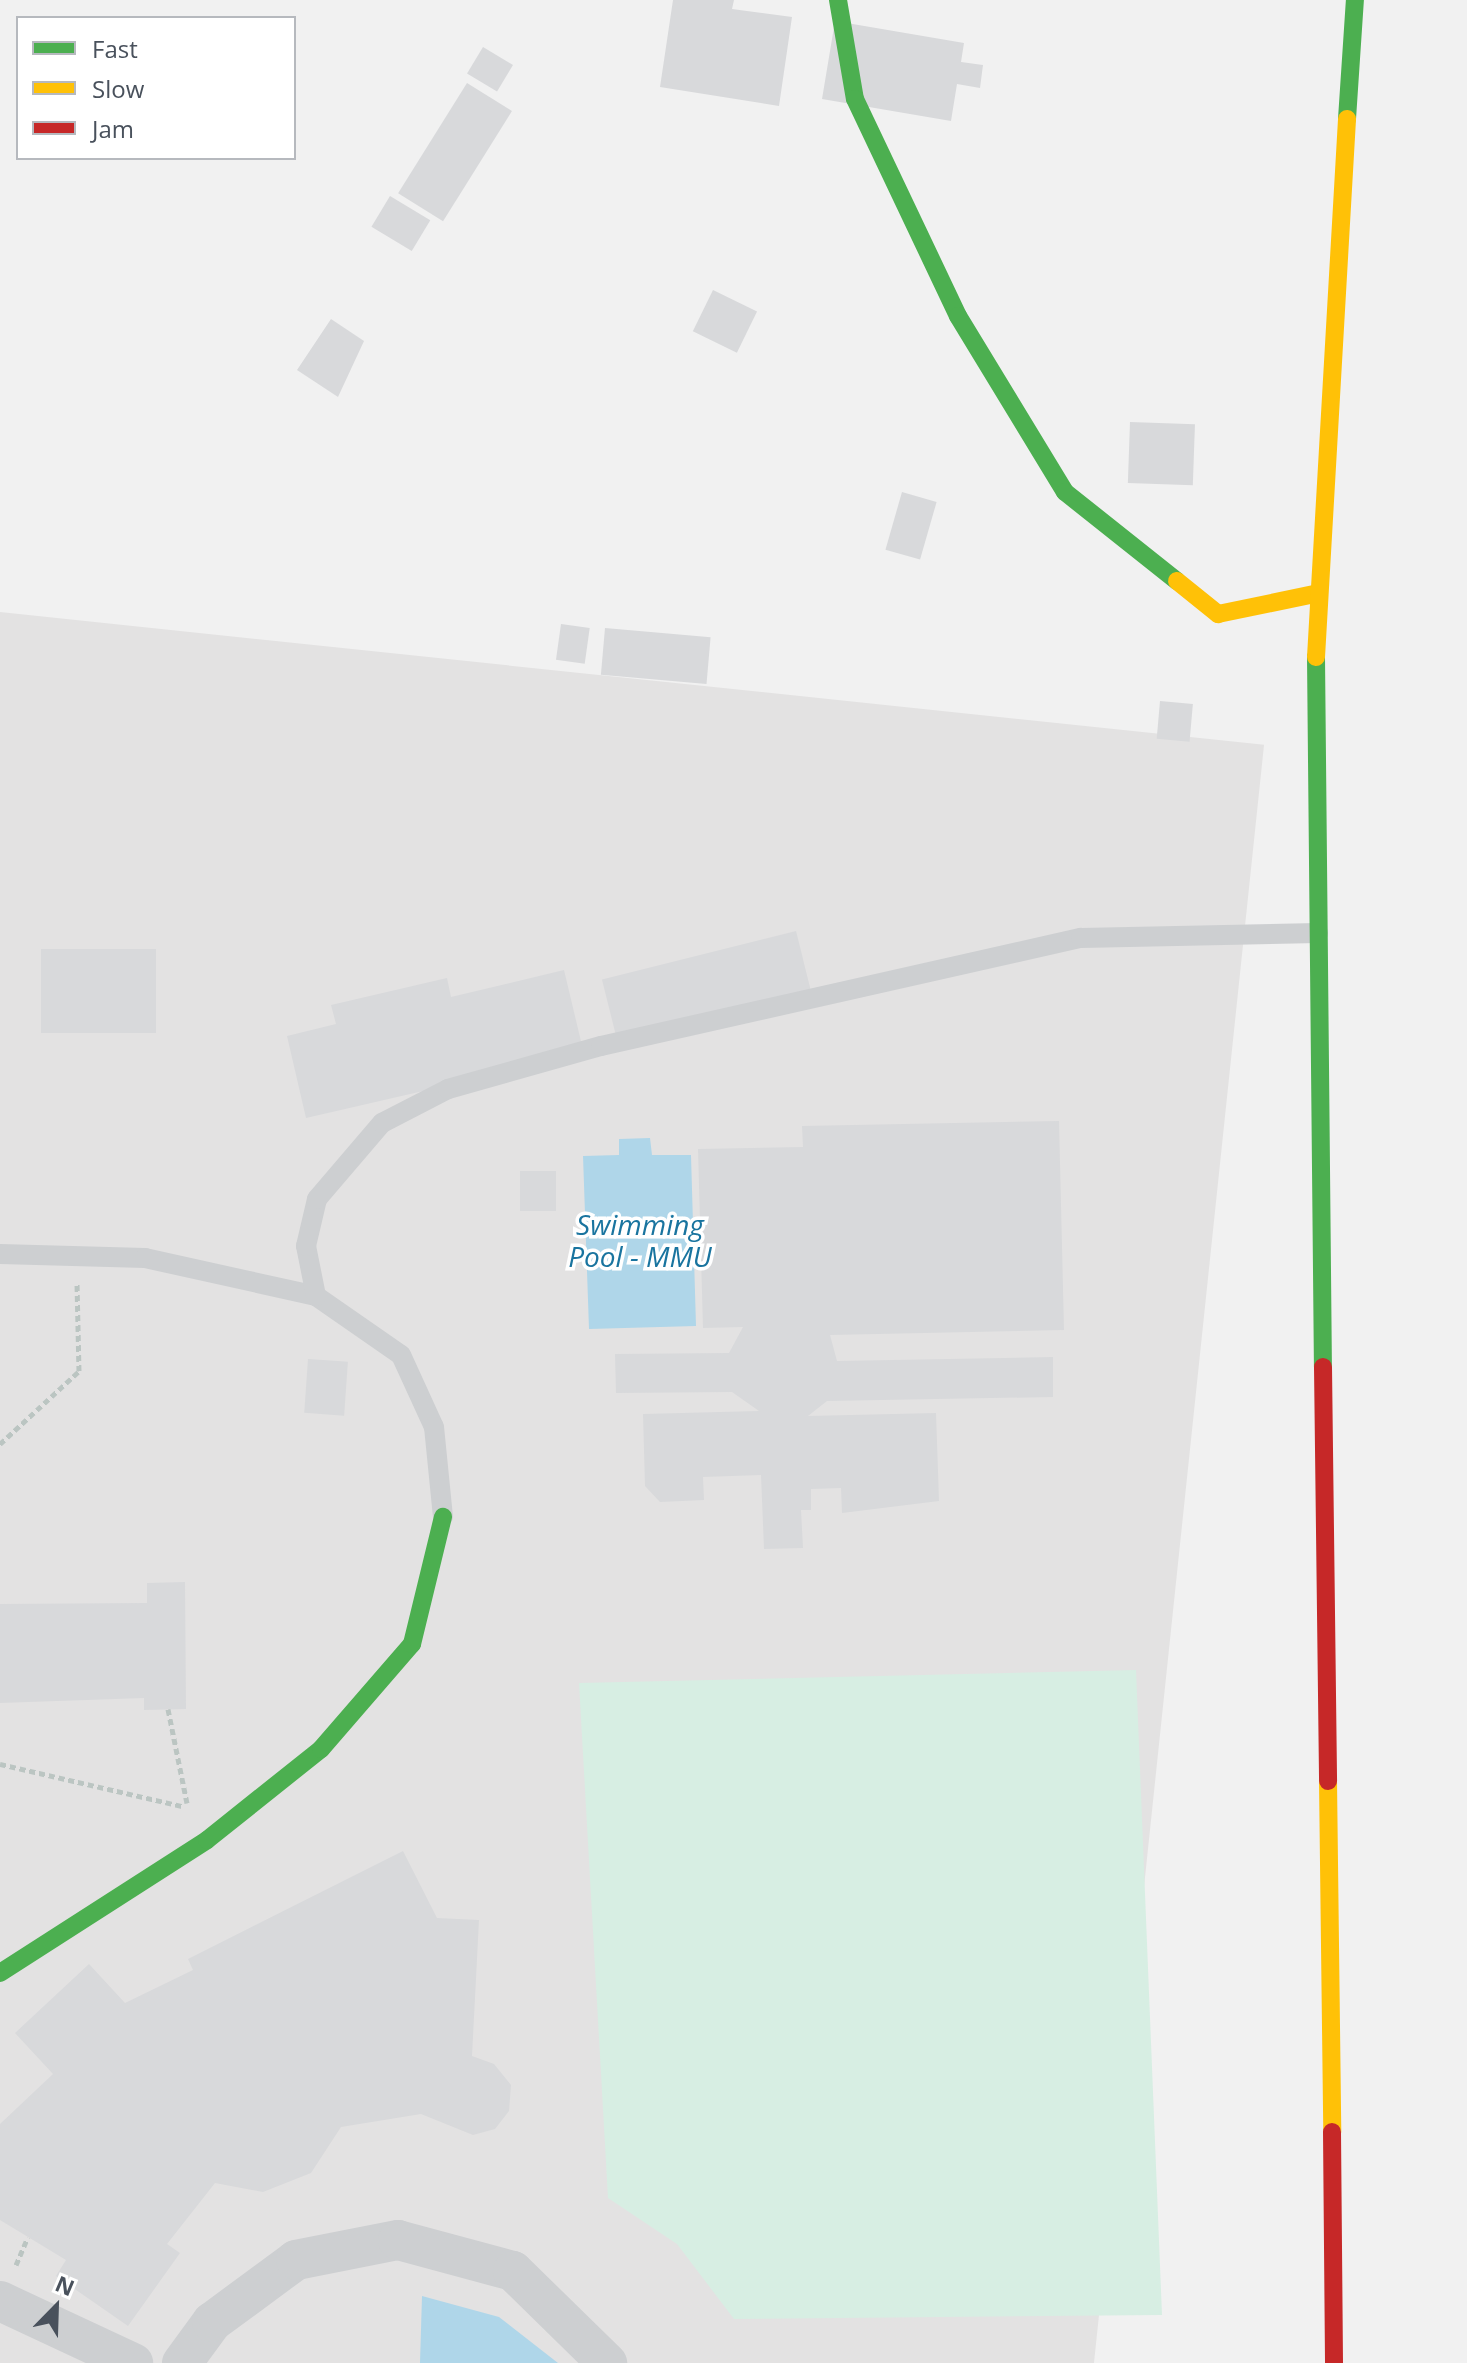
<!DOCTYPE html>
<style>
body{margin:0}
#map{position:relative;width:1467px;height:2363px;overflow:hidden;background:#f1f1f1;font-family:"Open Sans",sans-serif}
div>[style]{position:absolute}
.education>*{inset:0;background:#e3e2e2;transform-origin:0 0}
.green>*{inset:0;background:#d7eee3}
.water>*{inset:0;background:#afd6e9}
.building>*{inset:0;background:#d8d9db;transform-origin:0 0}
.path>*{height:5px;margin-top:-2.5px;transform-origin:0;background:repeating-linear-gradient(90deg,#bbc5c2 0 6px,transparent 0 10px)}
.lane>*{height:20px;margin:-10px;padding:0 10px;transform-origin:10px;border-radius:10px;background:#cdcfd1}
.street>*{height:40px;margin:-20px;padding:0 20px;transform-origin:20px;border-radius:20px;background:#cdcfd1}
.fast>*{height:18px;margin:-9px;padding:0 9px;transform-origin:9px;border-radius:9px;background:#4caf50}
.slow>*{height:18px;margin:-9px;padding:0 9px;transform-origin:9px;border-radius:9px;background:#ffc107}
.jam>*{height:18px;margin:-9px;padding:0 9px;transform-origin:9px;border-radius:9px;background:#c62828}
span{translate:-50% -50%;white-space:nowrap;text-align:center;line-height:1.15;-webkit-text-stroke:7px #fff;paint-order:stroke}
.water-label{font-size:28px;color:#19749f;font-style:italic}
.legend{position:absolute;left:16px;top:16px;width:280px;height:144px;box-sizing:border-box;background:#fff;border:2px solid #b6b9be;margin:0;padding:10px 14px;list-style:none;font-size:24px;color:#49515c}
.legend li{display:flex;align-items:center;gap:16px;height:40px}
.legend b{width:40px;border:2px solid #b6b9be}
.north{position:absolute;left:16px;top:2267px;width:80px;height:80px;-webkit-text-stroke:6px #fff;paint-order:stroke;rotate:23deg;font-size:22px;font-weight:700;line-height:32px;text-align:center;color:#49515c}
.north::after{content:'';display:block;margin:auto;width:28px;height:36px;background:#49515c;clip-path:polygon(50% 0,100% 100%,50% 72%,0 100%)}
</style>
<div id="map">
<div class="education">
<div style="left:0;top:612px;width:1271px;height:1751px;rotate:6deg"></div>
</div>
<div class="green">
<div style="clip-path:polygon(1136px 1670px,1162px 2315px,734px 2319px,677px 2244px,608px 2198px,579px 1683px)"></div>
</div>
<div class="water">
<div style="clip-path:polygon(650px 1138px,652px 1155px,691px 1155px,696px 1326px,589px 1329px,583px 1156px,619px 1155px,619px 1139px)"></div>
<div style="clip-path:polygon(422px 2296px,499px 2317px,558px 2363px,420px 2363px)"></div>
</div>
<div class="building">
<div style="clip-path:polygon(673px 0,734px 0,732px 9px,792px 17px,779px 106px,660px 87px)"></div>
<div style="clip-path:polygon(835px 21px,964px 43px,961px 62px,983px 65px,980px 88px,957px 84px,951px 121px,822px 99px)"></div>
<div style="left:483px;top:47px;width:35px;height:31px;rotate:31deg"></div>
<div style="left:467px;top:83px;width:53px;height:130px;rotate:32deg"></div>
<div style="left:390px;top:196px;width:47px;height:36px;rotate:31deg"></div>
<div style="left:713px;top:290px;width:49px;height:46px;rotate:26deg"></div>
<div style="clip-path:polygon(331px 319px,364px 341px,338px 397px,297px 370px)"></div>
<div style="left:1130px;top:422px;width:65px;height:61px;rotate:2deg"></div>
<div style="left:902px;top:492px;width:36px;height:60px;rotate:16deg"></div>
<div style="left:561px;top:624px;width:29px;height:36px;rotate:8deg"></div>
<div style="left:605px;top:628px;width:106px;height:47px;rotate:5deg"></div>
<div style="left:1160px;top:701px;width:33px;height:38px;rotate:5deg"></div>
<div style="left:796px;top:931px;width:60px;height:200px;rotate:76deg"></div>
<div style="left:41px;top:949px;width:115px;height:84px"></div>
<div style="clip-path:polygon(564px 970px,584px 1054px,306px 1118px,287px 1036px,336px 1024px,331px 1005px,447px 978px,451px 997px)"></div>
<div style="clip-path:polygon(1059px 1121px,1064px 1330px,830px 1335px,837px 1361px,1053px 1357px,1053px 1397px,827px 1401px,808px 1416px,936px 1413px,939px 1501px,842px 1513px,841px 1488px,811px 1489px,811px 1510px,801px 1510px,803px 1548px,764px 1549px,761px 1475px,703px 1477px,704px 1500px,660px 1502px,645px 1486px,643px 1414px,759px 1411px,732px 1392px,616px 1393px,615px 1354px,729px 1353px,743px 1327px,703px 1328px,698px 1149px,803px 1147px,802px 1126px)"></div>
<div style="left:520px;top:1171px;width:36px;height:40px"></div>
<div style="left:308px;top:1359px;width:40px;height:54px;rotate:4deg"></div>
<div style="clip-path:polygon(185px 1582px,186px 1709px,144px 1710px,144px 1698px,0 1703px,0 1604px,147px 1603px,147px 1583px)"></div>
<div style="clip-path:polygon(403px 1851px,437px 1918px,479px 1920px,472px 2056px,494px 2064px,511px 2085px,509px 2111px,495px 2129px,473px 2135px,421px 2114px,341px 2127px,311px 2173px,263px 2192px,215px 2183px,167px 2244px,180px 2253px,128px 2326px,56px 2276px,66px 2260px,0 2220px,0 2124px,53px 2074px,15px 2033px,89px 1964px,125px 2003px,193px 1970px,188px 1959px)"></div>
</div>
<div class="path">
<div style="left:0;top:1444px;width:108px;rotate:-42.7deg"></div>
<div style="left:79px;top:1371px;width:88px;rotate:-91.3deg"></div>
<div style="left:168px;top:1709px;width:96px;rotate:78.6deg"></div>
<div style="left:0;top:1764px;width:187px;rotate:13deg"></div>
<div style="left:16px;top:2265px;width:30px;rotate:-67deg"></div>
</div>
<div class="lane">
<div style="left:0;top:1254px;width:145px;rotate:1.6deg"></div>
<div style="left:145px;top:1258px;width:175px;rotate:12.5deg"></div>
<div style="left:316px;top:1296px;width:103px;rotate:34.8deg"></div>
<div style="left:401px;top:1355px;width:79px;rotate:65.4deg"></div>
<div style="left:434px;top:1427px;width:90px;rotate:84.3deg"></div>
<div style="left:316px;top:1296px;width:51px;rotate:-101.3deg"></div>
<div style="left:306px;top:1246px;width:48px;rotate:-76.8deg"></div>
<div style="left:317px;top:1199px;width:100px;rotate:-49.5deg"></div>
<div style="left:382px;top:1123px;width:74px;rotate:-27.3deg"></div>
<div style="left:448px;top:1089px;width:159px;rotate:-15.7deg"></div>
<div style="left:601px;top:1046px;width:492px;rotate:-12.7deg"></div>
<div style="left:1081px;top:938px;width:237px;rotate:-1.2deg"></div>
</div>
<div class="street">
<div style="left:0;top:2301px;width:147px;rotate:25deg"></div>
<div style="left:182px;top:2363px;width:51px;rotate:-53.8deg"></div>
<div style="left:212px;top:2322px;width:104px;rotate:-36.4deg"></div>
<div style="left:296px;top:2260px;width:104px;rotate:-11.1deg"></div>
<div style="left:398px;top:2240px;width:119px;rotate:15.1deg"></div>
<div style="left:513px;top:2271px;width:132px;rotate:44.4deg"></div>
</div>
<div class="fast">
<div style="left:838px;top:0;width:100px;rotate:80.3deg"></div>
<div style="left:855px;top:99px;width:240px;rotate:64.6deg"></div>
<div style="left:958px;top:316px;width:206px;rotate:58.7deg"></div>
<div style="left:1065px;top:492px;width:143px;rotate:38.5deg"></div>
<div style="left:1347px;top:119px;width:119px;rotate:-86.2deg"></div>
<div style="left:1316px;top:657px;width:710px;rotate:89.44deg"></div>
<div style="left:0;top:1973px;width:246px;rotate:-32.7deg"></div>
<div style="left:207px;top:1840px;width:146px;rotate:-38.6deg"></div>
<div style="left:321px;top:1749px;width:139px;rotate:-49.1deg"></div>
<div style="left:412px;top:1644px;width:131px;rotate:-76.3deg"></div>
</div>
<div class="slow">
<div style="left:1177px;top:581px;width:53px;rotate:38.8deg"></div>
<div style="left:1218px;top:614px;width:99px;rotate:-11.7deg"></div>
<div style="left:1316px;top:657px;width:539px;rotate:-86.7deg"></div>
<div style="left:1328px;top:1781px;width:351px;rotate:89.3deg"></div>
</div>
<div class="jam">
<div style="left:1323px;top:1367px;width:414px;rotate:89.3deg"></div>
<div style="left:1332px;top:2132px;width:231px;rotate:89.5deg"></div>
</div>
<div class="water-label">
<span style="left:640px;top:1240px">Swimming<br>Pool - MMU</span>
</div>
<ul class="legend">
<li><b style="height:10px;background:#4caf50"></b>Fast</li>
<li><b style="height:10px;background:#ffc107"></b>Slow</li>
<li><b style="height:10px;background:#c62828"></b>Jam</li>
</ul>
<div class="north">N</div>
</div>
